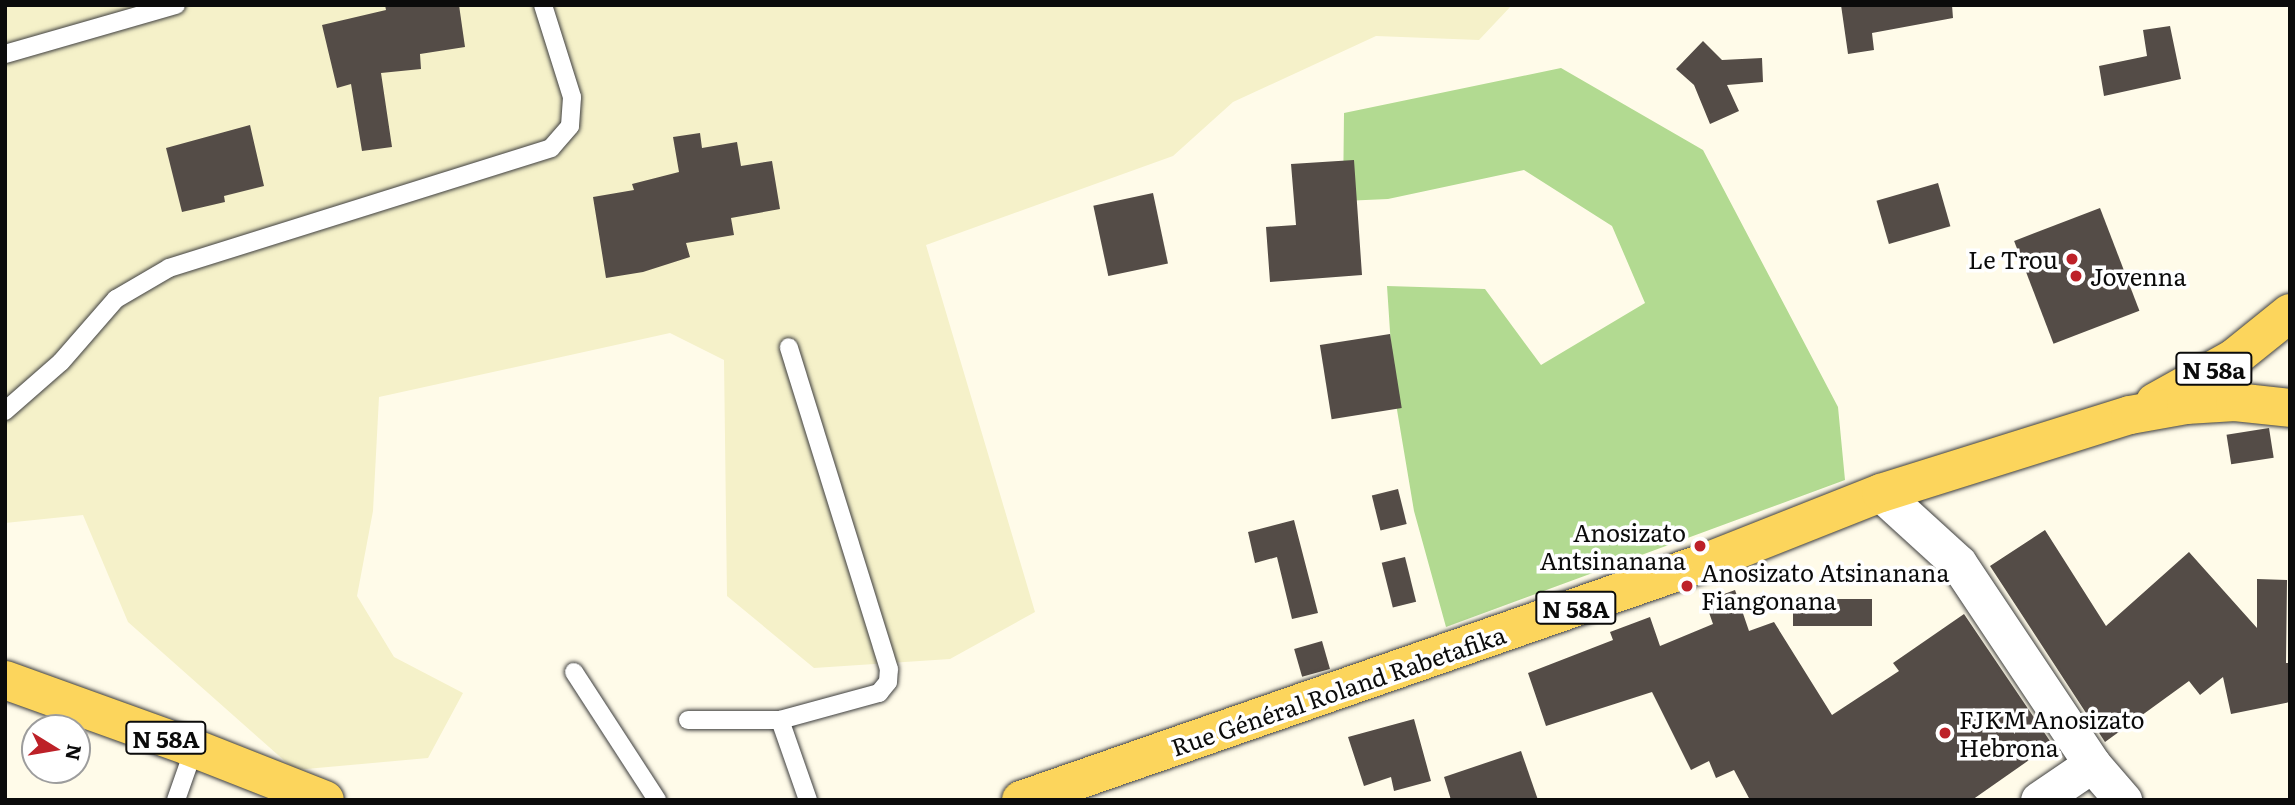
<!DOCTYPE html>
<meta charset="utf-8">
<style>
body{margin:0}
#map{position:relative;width:2295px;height:805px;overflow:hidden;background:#fffbe9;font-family:Literata,serif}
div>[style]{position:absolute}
.farmland>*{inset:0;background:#f5f1c9}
.forest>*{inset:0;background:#b2da91}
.building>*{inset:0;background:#544c47;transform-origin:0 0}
.roads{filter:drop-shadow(0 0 2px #3e3e3e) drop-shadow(0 0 2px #3e3e3e)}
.lane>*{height:18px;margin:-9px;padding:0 9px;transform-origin:9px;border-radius:9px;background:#fff}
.street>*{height:37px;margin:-18.5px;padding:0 18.5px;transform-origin:18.5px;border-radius:18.5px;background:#fff}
.primary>*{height:38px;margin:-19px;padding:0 19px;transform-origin:19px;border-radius:19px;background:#fcd55c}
.dots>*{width:19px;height:19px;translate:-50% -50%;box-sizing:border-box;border:4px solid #fff;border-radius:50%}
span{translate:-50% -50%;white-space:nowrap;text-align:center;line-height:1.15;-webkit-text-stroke:7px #fff;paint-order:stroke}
.shield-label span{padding:2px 5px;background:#fff;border:2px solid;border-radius:5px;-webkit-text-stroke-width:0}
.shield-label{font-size:23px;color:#0b0b0b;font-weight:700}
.poi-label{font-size:24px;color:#0b0b0b}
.right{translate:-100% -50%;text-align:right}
.left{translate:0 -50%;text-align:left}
.street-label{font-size:24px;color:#0b0b0b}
.frame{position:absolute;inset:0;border:7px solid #0b0b0b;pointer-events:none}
.north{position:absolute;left:21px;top:714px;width:70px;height:70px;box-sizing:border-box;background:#fff;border:2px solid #9d9d9d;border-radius:50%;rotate:101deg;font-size:19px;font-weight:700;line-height:28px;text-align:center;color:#0b0b0b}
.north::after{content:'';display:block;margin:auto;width:24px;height:32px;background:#bd2128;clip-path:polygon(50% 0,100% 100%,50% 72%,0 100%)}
</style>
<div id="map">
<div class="farmland">
<div style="clip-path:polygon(5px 5px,1512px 5px,1479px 40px,1376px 36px,1233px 102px,1173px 156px,926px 245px,1035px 612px,950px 659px,814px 668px,727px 596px,724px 360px,670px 333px,379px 397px,373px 511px,357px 596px,394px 657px,463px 693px,428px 758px,295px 770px,128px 622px,83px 515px,5px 523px)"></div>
</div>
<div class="forest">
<div style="clip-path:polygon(1561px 68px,1703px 150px,1838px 407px,1845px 480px,1446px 627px,1414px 511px,1394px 392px,1387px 286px,1485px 289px,1541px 365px,1645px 303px,1612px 226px,1524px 170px,1388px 199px,1343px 201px,1344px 113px)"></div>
</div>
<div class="building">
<div style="clip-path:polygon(385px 5px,459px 5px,465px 47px,420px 54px,421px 69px,381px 73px,392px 147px,362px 151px,351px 84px,337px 88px,322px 25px,386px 10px)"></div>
<div style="clip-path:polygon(1841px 5px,1952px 5px,1953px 18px,1872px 33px,1874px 50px,1848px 54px)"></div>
<div style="clip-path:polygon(2170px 26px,2181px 79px,2104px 96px,2099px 66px,2147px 56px,2143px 30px)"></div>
<div style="clip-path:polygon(1703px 41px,1722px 60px,1762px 58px,1763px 82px,1727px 85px,1739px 111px,1710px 124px,1694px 85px,1676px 69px)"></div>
<div style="clip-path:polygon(250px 125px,264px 186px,224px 196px,225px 202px,182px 212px,166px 148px)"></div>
<div style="clip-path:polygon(700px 133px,702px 148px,737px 142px,741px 166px,772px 161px,780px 209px,731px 218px,734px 235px,686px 243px,690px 257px,643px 272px,606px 278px,593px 197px,634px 190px,632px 184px,679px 172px,673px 137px)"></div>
<div style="clip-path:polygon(1354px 160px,1362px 275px,1270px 282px,1266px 227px,1296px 225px,1291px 164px)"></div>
<div style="left:1938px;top:183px;width:45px;height:64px;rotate:74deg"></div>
<div style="left:1153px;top:193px;width:72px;height:61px;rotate:78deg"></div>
<div style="left:2100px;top:208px;width:110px;height:92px;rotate:69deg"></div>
<div style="left:1390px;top:334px;width:75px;height:71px;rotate:81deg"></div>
<div style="left:2269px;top:428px;width:30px;height:43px;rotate:81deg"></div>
<div style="left:1398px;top:489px;width:36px;height:27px;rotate:76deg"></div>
<div style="clip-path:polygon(1294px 520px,1318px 613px,1292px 619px,1277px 557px,1255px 563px,1248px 532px)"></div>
<div style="clip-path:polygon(2045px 530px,2106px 626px,2189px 552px,2257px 628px,2257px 579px,2287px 580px,2286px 663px,2290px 663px,2290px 702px,2231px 714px,2223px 677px,2200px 695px,2189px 681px,2105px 742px,1990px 566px)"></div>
<div style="left:1405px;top:557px;width:46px;height:24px;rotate:76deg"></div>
<div style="clip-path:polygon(1735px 590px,1749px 631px,1774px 622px,1832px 715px,1899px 671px,1893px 663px,1964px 614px,2052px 744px,1972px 800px,1750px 800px,1734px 770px,1716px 778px,1709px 761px,1691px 770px,1652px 692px,1546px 726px,1528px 673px,1613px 640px,1610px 632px,1650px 617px,1660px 646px,1713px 624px,1705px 601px)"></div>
<div style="left:1872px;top:599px;width:27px;height:79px;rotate:90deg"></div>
<div style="left:1322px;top:641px;width:29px;height:29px;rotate:74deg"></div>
<div style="clip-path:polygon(1414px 719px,1431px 781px,1394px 791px,1391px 777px,1364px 786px,1348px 737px)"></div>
<div style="clip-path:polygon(1521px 751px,1538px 800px,1451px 800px,1444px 777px)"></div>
</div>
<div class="roads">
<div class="lane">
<div style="left:5px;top:54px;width:178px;rotate:-16deg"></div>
<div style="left:5px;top:411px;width:74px;rotate:-41.2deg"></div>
<div style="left:61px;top:362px;width:84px;rotate:-48.9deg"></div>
<div style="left:116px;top:299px;width:61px;rotate:-30.3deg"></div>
<div style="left:169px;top:268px;width:400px;rotate:-17.4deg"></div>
<div style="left:551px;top:148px;width:29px;rotate:-49deg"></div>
<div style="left:570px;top:126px;width:29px;rotate:-86deg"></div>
<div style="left:572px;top:97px;width:96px;rotate:-107.5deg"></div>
<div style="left:574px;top:672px;width:153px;rotate:57deg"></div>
<div style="left:688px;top:720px;width:92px"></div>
<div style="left:780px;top:720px;width:103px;rotate:-15.3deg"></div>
<div style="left:879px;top:693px;width:14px;rotate:-51deg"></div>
<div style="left:888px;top:682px;width:13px;rotate:-86deg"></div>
<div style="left:889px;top:669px;width:337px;rotate:-107.3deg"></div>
<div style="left:780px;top:720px;width:85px;rotate:70.7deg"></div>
<div style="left:176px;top:800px;width:54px;rotate:-70.6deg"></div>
</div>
<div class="street">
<div style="left:1881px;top:493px;width:104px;rotate:42.3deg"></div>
<div style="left:1958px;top:563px;width:242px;rotate:56.3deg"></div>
<div style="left:2092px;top:764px;width:64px;rotate:145.8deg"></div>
<div style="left:2092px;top:764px;width:48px;rotate:49.3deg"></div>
</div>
<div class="primary">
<div style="left:2155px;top:402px;width:90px;rotate:-29.1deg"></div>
<div style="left:2234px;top:358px;width:72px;rotate:-38.8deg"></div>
<div style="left:5px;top:680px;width:195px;rotate:19.8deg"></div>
<div style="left:188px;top:746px;width:147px;rotate:21.5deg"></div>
<div style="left:1021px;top:800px;width:728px;rotate:-19.16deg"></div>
<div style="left:1709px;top:561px;width:185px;rotate:-21.6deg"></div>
<div style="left:1881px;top:493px;width:261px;rotate:-17.4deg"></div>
<div style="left:2130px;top:415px;width:57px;rotate:-10.1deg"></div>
<div style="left:2186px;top:405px;width:49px;rotate:-3.5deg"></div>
<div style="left:2235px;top:402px;width:55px;rotate:6.2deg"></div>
</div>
</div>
<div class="dots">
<div style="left:2072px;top:259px;background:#bd2128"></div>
<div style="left:2076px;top:276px;background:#bd2128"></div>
<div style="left:1700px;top:546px;background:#bd2128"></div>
<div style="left:1687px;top:586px;background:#bd2128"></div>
<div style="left:1945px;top:733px;background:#bd2128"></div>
</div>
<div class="shield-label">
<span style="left:2214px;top:369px">N 58a</span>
<span style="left:1576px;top:608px">N 58A</span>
<span style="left:166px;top:738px">N 58A</span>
</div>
<div class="poi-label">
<span class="right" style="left:2058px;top:259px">Le Trou</span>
<span class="left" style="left:2090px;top:276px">Jovenna</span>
<span class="right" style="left:1686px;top:546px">Anosizato<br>Antsinanana</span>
<span class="left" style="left:1701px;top:586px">Anosizato Atsinanana<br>Fiangonana</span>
<span class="left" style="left:1959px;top:733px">FJKM Anosizato<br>Hebrona</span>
</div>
<div class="street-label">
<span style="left:1338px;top:690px;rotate:-19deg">Rue Général Roland Rabetafika</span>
</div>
<div class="frame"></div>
<div class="north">N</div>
</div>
